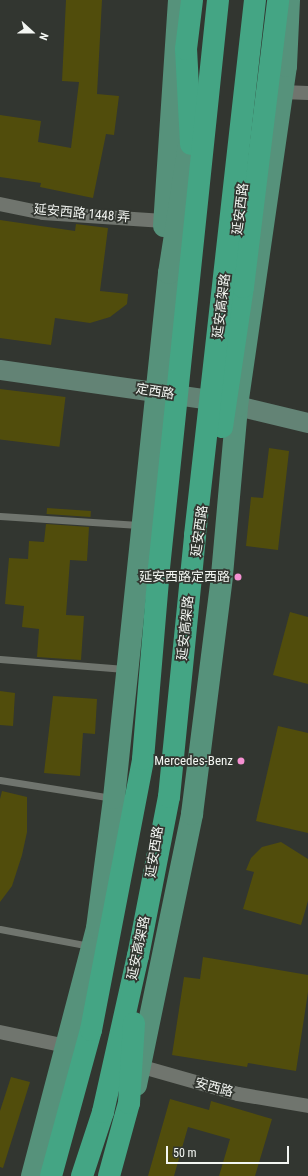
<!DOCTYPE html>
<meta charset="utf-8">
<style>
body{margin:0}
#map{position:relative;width:308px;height:1176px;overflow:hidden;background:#323630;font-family:"Roboto Condensed","Noto Sans SC",sans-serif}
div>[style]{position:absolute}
.building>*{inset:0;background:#514d0c;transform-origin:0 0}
.lane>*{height:7px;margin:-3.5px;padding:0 3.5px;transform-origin:3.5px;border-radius:3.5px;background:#70756e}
.street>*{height:14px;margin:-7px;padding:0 7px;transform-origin:7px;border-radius:7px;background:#70756e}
.secondary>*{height:20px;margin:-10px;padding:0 10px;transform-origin:10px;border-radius:10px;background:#638375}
.primary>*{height:22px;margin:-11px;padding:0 11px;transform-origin:11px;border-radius:11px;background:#56927b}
.highway>*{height:22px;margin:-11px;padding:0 11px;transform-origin:11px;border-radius:11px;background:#44a584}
.dots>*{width:11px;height:11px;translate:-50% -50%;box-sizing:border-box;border:2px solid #323630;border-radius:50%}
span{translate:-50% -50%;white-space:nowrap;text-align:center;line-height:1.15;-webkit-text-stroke:3.5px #323630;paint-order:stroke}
.street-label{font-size:13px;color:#f3f6f2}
.poi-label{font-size:13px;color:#f3f6f2}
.right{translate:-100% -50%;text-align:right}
.north{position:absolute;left:12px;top:12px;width:40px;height:40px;-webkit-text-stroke:3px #323630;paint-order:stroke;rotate:111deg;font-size:11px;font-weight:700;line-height:16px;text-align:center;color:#f3f6f2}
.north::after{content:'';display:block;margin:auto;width:14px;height:18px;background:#f3f6f2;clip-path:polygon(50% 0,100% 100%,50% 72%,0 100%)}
.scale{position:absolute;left:166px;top:1146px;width:123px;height:18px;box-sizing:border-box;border:2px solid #f3f6f2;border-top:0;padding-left:5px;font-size:12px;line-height:14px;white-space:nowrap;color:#f3f6f2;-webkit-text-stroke:3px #323630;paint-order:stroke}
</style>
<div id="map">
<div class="building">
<div style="clip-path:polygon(66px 0,102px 0,97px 94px,119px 96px,114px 135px,106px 134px,93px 198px,40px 187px,41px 183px,0 177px,0 115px,41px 121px,38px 142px,71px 148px,79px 82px,62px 81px)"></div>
<div style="clip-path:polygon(0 220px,75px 231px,76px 224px,108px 228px,100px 291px,128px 294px,127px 304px,110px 317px,90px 323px,55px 318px,51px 345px,0 338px)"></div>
<div style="left:0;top:389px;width:66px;height:50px;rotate:7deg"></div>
<div style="clip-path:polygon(269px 448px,289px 451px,278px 550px,246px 546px,251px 497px,263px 498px)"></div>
<div style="left:47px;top:508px;width:44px;height:6px;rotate:4deg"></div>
<div style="clip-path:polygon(46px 524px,89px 527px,87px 561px,70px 560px,66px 615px,84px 616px,81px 660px,37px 657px,39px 629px,22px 627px,24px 606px,5px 604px,9px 558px,28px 559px,29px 541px,44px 542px)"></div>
<div style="clip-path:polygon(290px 612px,308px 617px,308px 684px,273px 675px)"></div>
<div style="clip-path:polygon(0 691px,15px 693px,13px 726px,0 725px)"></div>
<div style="clip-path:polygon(53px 696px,97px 699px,95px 734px,83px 733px,80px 776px,44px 773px)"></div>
<div style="clip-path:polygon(278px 726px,308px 733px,308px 833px,256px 821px)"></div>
<div style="clip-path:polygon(2px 791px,27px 797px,27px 832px,22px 855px,12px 886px,0 902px,0 799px)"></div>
<div style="clip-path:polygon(281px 842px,308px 859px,308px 901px,301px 925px,243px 909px,254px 872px,246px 870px,251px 858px,262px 847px)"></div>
<div style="clip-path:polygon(203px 957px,308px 975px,308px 992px,296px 1071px,248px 1063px,247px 1067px,172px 1055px,184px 977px,200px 979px)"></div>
<div style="clip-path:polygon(11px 1077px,30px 1082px,3px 1168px,0 1167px,0 1111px)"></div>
<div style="clip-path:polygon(170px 1099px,209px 1110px,211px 1101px,272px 1119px,255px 1176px,219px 1176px,230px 1139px,188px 1127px,174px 1176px,148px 1176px)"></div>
</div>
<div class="lane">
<div style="left:0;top:516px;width:139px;rotate:3.7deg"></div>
<div style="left:0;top:659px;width:125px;rotate:4.6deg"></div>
<div style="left:0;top:780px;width:113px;rotate:9.1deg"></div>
<div style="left:0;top:929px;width:92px;rotate:10.7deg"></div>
</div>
<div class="street">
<div style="left:282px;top:92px;width:26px;rotate:2deg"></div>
<div style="left:0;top:204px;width:44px;rotate:11.8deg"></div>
<div style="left:43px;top:213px;width:121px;rotate:3.8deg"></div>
<div style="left:0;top:1032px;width:67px;rotate:12deg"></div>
<div style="left:132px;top:1064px;width:110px;rotate:15.8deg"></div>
<div style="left:238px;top:1094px;width:71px;rotate:9.7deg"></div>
</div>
<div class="secondary">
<div style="left:0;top:370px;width:219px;rotate:8.1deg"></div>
<div style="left:217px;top:401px;width:94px;rotate:13.6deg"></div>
</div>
<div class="primary">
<div style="left:164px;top:226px;width:226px;rotate:-86.2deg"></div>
<div style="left:136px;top:1085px;width:277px;rotate:-78.3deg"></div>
<div style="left:192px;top:814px;width:241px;rotate:-82.8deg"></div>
<div style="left:222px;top:575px;width:170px;rotate:-84.9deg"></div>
<div style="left:237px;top:406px;width:344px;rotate:-81.8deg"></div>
<div style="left:286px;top:66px;width:66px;rotate:-87.4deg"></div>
<div style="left:32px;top:1176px;width:256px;rotate:-75.3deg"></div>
<div style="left:97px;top:928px;width:131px;rotate:-82.5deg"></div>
<div style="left:114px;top:798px;width:528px;rotate:-84.02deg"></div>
<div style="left:169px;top:273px;width:149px;rotate:-81.1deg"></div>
</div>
<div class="highway">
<div style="left:191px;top:144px;width:95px;rotate:-93deg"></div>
<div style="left:186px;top:49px;width:49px;rotate:-83deg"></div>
<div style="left:222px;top:427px;width:142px;rotate:-81.5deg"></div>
<div style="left:243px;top:287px;width:289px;rotate:-83deg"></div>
<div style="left:51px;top:1176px;width:151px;rotate:-74.7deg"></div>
<div style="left:91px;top:1030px;width:276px;rotate:-79.1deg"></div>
<div style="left:143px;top:759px;width:192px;rotate:-85.2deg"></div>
<div style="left:159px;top:568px;width:571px;rotate:-84.07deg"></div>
<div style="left:82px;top:1176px;width:67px;rotate:-71.8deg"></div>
<div style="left:103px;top:1112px;width:160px;rotate:-77.4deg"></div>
<div style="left:138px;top:956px;width:162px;rotate:-79deg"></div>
<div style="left:169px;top:797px;width:263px;rotate:-84.3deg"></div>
<div style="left:195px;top:535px;width:538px;rotate:-83.6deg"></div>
<div style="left:109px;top:1176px;width:76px;rotate:-74.7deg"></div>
<div style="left:129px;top:1103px;width:80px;rotate:-86.4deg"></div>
</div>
<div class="dots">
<div style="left:238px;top:577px;background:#f591d2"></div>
<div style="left:241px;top:761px;background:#f591d2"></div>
</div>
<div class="street-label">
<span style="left:241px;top:209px;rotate:-83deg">延安西路</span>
<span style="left:82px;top:214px;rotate:5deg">延安西路 1448 弄</span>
<span style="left:222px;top:306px;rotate:-83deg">延安高架路</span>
<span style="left:155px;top:392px;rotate:9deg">定西路</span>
<span style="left:200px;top:531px;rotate:-82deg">延安西路</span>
<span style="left:186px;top:628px;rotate:-84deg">延安高架路</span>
<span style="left:155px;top:852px;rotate:-81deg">延安西路</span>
<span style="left:139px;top:948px;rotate:-78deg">延安高架路</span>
<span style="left:214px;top:1088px;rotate:15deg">安西路</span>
</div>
<div class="poi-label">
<span class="right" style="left:230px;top:577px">延安西路定西路</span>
<span class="right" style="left:233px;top:761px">Mercedes-Benz</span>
</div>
<div class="north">N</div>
<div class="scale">50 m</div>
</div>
